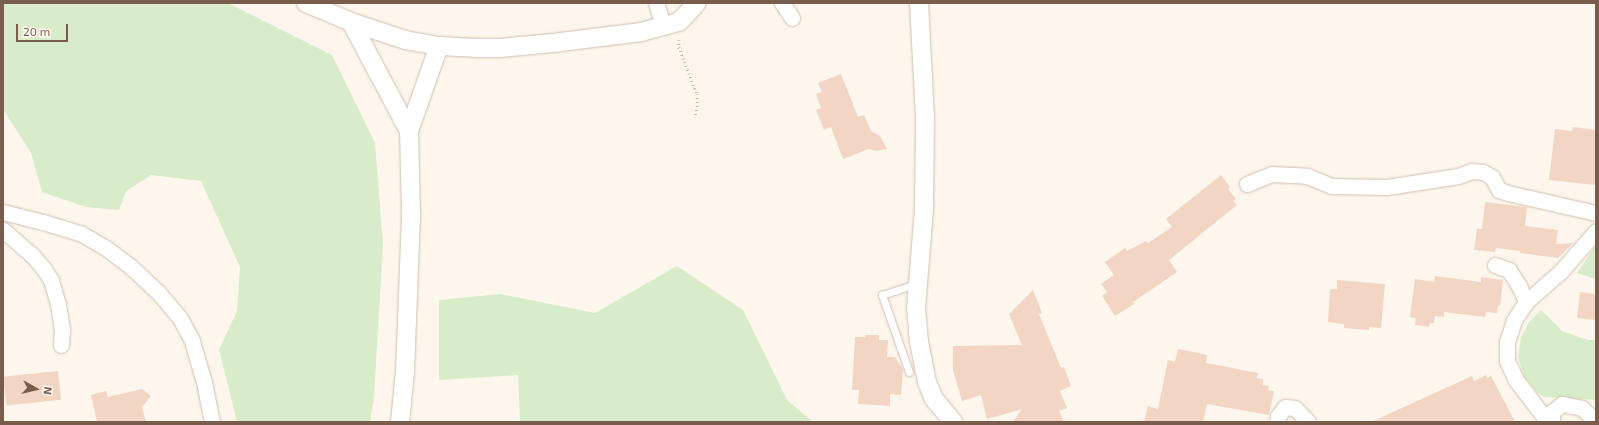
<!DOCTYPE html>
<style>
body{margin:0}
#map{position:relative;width:1599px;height:425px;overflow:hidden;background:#fdf6ec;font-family:"Exo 2",sans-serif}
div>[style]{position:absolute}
.green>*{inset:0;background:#d8ecc9}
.building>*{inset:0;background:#f3d5c3;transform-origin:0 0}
.path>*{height:2.5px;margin-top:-1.25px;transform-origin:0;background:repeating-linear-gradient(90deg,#d9b8a5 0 1px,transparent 0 4px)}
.roads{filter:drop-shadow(0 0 1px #d1beb0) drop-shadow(0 0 1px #d1beb0)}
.service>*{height:7px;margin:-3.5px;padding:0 3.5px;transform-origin:3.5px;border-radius:3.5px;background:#fff}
.minor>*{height:15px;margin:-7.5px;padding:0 7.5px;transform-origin:7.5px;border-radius:7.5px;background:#fff}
.tertiary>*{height:18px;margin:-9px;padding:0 9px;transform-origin:9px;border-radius:9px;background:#fff}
span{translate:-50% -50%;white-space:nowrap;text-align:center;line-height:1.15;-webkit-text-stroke:3.5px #fffaf3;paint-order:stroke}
.frame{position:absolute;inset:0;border:4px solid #7a5c4d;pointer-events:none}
.north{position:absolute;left:16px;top:369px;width:40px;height:40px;-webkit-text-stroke:3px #fffaf3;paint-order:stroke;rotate:98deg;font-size:11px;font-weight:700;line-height:16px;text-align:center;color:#7a5c4d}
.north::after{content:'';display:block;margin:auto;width:14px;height:18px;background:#7a5c4d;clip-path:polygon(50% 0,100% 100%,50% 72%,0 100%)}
.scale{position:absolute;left:16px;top:24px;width:52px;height:18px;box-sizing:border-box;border:2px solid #7a5c4d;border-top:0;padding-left:5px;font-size:12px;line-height:14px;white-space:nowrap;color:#7a5c4d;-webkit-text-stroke:3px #fffaf3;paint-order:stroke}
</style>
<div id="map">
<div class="green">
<div style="clip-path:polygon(3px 3px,228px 3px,332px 55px,375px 143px,383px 245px,374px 397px,370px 422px,237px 422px,219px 350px,237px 311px,240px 267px,201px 181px,151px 175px,126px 191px,119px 210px,86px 207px,42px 192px,31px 153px,3px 109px)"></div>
<div style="clip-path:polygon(1596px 245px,1596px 279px,1577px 273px)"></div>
<div style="clip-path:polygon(677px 266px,743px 310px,787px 400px,813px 422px,520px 422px,518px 375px,439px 380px,439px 300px,500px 294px,595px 313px)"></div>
<div style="clip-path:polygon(1541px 310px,1562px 331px,1588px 340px,1596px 340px,1596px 400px,1544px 397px,1536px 391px,1524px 376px,1518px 357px,1521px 337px,1529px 322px)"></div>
</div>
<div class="building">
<div style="clip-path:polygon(841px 74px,858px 117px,864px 115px,871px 131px,880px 136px,887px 149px,876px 151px,869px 149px,843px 159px,831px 127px,824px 130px,816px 110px,821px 108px,816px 94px,822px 92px,818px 83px)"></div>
<div style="clip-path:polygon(1573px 127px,1596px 130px,1596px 185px,1549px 180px,1555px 129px,1572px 131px)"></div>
<div style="clip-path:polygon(1221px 175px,1230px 187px,1228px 189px,1236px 199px,1233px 201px,1237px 205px,1169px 260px,1177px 272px,1133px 302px,1134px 304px,1115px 316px,1102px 296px,1107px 292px,1101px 284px,1114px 275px,1105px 262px,1125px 248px,1127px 251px,1146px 241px,1148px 243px,1172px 227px,1166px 219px)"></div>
<div style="clip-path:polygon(1485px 202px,1527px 207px,1525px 226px,1558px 230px,1556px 244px,1573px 243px,1558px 258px,1520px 253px,1520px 251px,1496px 248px,1495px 252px,1474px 250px,1477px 229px,1482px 229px)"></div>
<div style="clip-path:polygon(1435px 276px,1481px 282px,1481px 277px,1503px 280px,1500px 306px,1498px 306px,1497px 313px,1486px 312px,1485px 317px,1444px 312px,1444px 317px,1435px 316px,1434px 323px,1430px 323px,1429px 327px,1415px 325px,1416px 318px,1410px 317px,1415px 279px,1434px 282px)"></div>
<div style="clip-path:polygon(1337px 280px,1385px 284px,1381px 328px,1369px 327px,1369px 330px,1344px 328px,1344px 324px,1328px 322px,1330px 289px,1337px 289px)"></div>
<div style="clip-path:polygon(1033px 290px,1042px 313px,1039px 314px,1061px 368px,1064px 367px,1071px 386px,1060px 391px,1067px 408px,1059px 411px,1064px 422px,1013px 422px,1022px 409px,987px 419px,981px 395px,962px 401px,953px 370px,953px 346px,1022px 345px,1009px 314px)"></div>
<div style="clip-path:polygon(1580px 292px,1596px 294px,1596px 320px,1577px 318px)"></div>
<div style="clip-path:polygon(865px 335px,879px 335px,879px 340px,888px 340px,887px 357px,895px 357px,903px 369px,901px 395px,890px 394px,890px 406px,858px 404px,859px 390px,852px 390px,855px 337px,865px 337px)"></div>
<div style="clip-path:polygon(1178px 349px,1207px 355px,1206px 363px,1258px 373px,1257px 378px,1263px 379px,1263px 385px,1269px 386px,1268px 390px,1274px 391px,1269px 415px,1207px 404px,1203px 422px,1144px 422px,1148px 406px,1158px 409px,1168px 360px,1175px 362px)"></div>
<div style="left:58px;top:371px;width:29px;height:55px;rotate:84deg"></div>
<div style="clip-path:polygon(1486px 375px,1487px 378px,1491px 376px,1515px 422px,1371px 422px,1472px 376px,1474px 381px)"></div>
<div style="clip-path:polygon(142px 389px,151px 396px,142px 407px,146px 422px,97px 422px,91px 395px,106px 391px,108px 397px)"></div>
</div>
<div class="path">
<div style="left:679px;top:40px;width:7px;rotate:90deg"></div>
<div style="left:679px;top:47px;width:50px;rotate:69deg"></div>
<div style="left:697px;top:94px;width:12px;rotate:85deg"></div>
<div style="left:698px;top:106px;width:11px;rotate:105deg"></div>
</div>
<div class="roads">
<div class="service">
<div style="left:909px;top:372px;width:82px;rotate:-109.3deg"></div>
<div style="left:882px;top:295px;width:38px;rotate:-18deg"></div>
</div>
<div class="minor">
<div style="left:656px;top:3px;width:25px;rotate:72deg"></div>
<div style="left:782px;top:3px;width:18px;rotate:56deg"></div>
<div style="left:1247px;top:184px;width:27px;rotate:-22deg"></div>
<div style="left:1272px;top:174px;width:35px;rotate:3deg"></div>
<div style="left:1307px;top:176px;width:27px;rotate:22deg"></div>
<div style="left:1332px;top:186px;width:55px;rotate:1deg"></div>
<div style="left:1387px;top:187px;width:72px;rotate:-8.8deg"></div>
<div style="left:1458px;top:176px;width:15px;rotate:-20deg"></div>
<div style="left:1472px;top:171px;width:11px;rotate:5deg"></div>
<div style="left:1483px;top:172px;width:10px;rotate:29deg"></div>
<div style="left:1492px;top:177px;width:15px;rotate:62deg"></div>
<div style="left:1499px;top:190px;width:9px;rotate:18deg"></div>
<div style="left:1508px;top:193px;width:90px;rotate:12.8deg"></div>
<div style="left:3px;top:212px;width:41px;rotate:14deg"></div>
<div style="left:43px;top:222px;width:39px;rotate:17deg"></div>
<div style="left:80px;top:233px;width:30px;rotate:30deg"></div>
<div style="left:106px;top:248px;width:31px;rotate:37deg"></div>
<div style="left:131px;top:267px;width:37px;rotate:43deg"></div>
<div style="left:158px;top:292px;width:34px;rotate:50deg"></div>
<div style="left:180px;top:318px;width:26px;rotate:62deg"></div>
<div style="left:192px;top:341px;width:43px;rotate:73.7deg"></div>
<div style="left:204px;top:382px;width:41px;rotate:78.7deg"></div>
<div style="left:3px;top:230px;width:38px;rotate:41deg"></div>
<div style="left:32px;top:255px;width:18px;rotate:49deg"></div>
<div style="left:44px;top:269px;width:13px;rotate:58deg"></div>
<div style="left:51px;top:280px;width:25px;rotate:74deg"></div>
<div style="left:58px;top:304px;width:26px;rotate:81deg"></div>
<div style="left:62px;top:330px;width:15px;rotate:94deg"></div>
<div style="left:1495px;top:265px;width:15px;rotate:20deg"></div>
<div style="left:1509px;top:270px;width:19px;rotate:58deg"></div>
<div style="left:1519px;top:286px;width:17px;rotate:66deg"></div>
<div style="left:1277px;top:422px;width:6px;rotate:-81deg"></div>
<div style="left:1278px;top:416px;width:11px;rotate:-52deg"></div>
<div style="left:1285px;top:407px;width:10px;rotate:6deg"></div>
<div style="left:1295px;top:408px;width:19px;rotate:47deg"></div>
<div style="left:1548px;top:422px;width:53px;rotate:-127.3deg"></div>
<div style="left:1516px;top:380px;width:21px;rotate:-115deg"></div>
<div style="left:1507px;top:361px;width:19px;rotate:-90deg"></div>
<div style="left:1507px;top:342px;width:23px;rotate:-72deg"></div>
<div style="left:1514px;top:320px;width:22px;rotate:-56deg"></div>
<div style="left:1526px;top:302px;width:47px;rotate:-41.5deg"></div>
<div style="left:1561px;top:271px;width:53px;rotate:-48.8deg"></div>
<div style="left:1552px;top:422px;width:10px;rotate:-90deg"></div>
<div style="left:1552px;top:412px;width:13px;rotate:-39deg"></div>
<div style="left:1562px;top:404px;width:20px;rotate:11deg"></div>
<div style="left:1582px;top:408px;width:11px;rotate:45deg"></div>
</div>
<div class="tertiary">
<div style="left:306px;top:3px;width:49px;rotate:22.9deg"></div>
<div style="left:351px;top:22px;width:57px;rotate:18.4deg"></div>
<div style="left:405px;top:40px;width:35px;rotate:10deg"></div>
<div style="left:439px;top:46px;width:36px;rotate:3deg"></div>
<div style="left:475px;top:48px;width:25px"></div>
<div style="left:500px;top:48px;width:53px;rotate:-5.4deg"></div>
<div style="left:553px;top:43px;width:89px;rotate:-7.1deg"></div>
<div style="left:641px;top:32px;width:39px;rotate:-15deg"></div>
<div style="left:679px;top:22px;width:26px;rotate:-47deg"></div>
<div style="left:919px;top:3px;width:113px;rotate:87deg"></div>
<div style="left:925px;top:116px;width:93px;rotate:90.6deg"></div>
<div style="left:924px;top:209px;width:99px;rotate:94.6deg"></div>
<div style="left:916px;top:308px;width:34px;rotate:85deg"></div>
<div style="left:919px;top:342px;width:41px;rotate:78.7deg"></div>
<div style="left:927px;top:382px;width:18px;rotate:68deg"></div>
<div style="left:934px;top:399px;width:30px;rotate:50deg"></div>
<div style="left:351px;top:22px;width:123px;rotate:62deg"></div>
<div style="left:400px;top:422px;width:50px;rotate:-84.3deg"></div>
<div style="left:405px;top:372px;width:156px;rotate:-87.8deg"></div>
<div style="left:411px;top:216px;width:85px;rotate:-91.3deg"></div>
<div style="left:409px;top:131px;width:90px;rotate:-70.6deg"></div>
</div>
</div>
<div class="frame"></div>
<div class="north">N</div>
<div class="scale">20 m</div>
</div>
